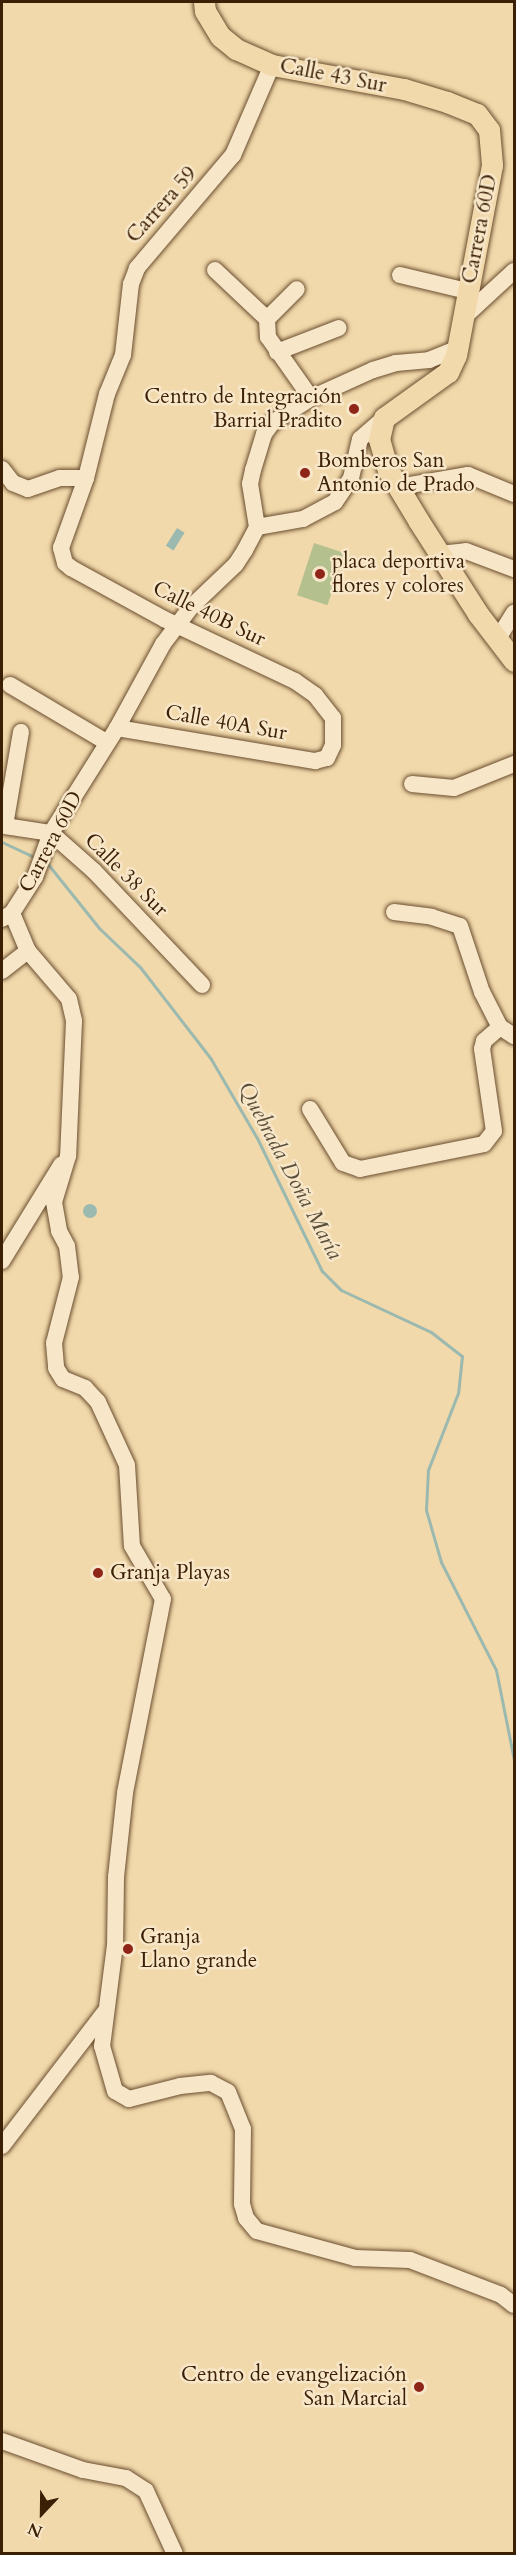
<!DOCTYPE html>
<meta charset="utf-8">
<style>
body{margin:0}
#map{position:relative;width:516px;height:2555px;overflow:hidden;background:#f2d9ab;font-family:Cardo,serif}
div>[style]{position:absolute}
.green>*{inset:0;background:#b4c08e;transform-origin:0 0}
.water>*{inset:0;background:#9cb9af;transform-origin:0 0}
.round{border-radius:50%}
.stream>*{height:3px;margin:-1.5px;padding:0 1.5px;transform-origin:1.5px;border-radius:1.5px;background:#9cb9af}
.roads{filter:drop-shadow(0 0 2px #6a4e2f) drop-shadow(0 0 2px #6a4e2f)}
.minor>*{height:16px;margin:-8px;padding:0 8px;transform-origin:8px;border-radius:8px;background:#f7e6c8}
.major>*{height:21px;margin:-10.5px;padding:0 10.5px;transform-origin:10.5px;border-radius:10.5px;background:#f2d9ab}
.dots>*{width:16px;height:16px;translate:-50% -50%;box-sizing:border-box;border:3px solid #f7e6c8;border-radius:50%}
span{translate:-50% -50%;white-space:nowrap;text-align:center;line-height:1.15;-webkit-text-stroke:5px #f7e6c8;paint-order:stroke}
.street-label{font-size:21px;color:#3c2006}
.poi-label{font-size:21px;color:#3c2006}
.right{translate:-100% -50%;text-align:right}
.left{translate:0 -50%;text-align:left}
.water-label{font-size:22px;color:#594e39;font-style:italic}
.frame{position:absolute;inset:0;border:3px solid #3c2006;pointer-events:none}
.north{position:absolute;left:12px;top:2483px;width:60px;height:60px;-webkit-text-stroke:4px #f7e6c8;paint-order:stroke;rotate:202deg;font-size:16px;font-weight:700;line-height:24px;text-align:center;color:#3c2006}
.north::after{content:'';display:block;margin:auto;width:21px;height:27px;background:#3c2006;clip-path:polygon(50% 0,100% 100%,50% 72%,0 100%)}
</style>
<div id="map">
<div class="green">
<div style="left:314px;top:543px;width:32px;height:55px;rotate:18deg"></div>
</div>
<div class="water">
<div style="left:177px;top:528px;width:9px;height:21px;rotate:32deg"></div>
<div class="round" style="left:83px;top:1204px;width:14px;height:14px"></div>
</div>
<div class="stream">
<div style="left:2px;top:842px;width:38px;rotate:25deg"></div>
<div style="left:47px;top:863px;width:83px;rotate:51.3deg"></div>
<div style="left:99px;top:928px;width:57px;rotate:43.6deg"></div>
<div style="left:140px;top:967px;width:116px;rotate:52.3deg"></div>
<div style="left:211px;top:1059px;width:91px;rotate:59.8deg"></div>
<div style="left:257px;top:1138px;width:148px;rotate:64deg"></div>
<div style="left:322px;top:1271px;width:27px;rotate:45deg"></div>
<div style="left:341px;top:1290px;width:99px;rotate:25deg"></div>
<div style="left:431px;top:1332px;width:39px;rotate:38deg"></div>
<div style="left:462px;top:1356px;width:37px;rotate:96deg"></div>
<div style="left:458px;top:1393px;width:83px;rotate:111.3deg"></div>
<div style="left:428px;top:1470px;width:40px;rotate:92.9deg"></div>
<div style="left:426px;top:1510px;width:54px;rotate:73.9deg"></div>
<div style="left:441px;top:1562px;width:121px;rotate:63deg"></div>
<div style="left:496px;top:1670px;width:92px;rotate:78.7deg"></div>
</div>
<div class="roads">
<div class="minor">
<div style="left:215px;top:270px;width:71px;rotate:43.3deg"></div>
<div style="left:267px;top:319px;width:18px;rotate:87deg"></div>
<div style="left:268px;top:337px;width:75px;rotate:54.8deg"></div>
<div style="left:400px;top:275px;width:69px;rotate:13.4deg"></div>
<div style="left:464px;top:317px;width:68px;rotate:-42.6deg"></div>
<div style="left:267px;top:319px;width:42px;rotate:-45deg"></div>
<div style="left:277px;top:352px;width:66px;rotate:-21.2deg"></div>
<div style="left:2px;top:469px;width:18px;rotate:52deg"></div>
<div style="left:13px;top:483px;width:16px;rotate:22deg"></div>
<div style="left:28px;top:489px;width:34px;rotate:-19deg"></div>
<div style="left:60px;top:478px;width:26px"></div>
<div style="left:399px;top:487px;width:70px;rotate:-9.9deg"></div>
<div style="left:468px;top:475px;width:50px;rotate:22.4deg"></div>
<div style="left:257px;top:527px;width:47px;rotate:-9.9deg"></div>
<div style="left:303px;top:519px;width:36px;rotate:-28deg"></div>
<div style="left:335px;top:502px;width:29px;rotate:-56deg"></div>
<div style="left:351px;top:478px;width:40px;rotate:-77deg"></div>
<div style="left:360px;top:439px;width:32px;rotate:-41deg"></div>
<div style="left:439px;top:554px;width:27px;rotate:-6deg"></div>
<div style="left:466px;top:551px;width:51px;rotate:20.6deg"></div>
<div style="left:497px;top:640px;width:32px;rotate:-58deg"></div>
<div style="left:10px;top:685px;width:112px;rotate:30.7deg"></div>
<div style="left:117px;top:728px;width:201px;rotate:9.5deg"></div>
<div style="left:315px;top:761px;width:12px;rotate:-14deg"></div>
<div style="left:327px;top:758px;width:14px;rotate:-65deg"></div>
<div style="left:333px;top:745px;width:27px;rotate:-90deg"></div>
<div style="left:333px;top:718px;width:29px;rotate:-128deg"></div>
<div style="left:315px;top:695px;width:24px;rotate:-145deg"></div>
<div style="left:295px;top:681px;width:145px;rotate:-154.7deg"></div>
<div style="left:164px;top:619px;width:106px;rotate:-151.3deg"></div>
<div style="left:71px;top:568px;width:8px;rotate:-140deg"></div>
<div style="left:65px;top:563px;width:16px;rotate:-105deg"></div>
<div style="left:61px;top:548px;width:74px;rotate:-70.3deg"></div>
<div style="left:86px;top:478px;width:87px;rotate:-76deg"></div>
<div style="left:107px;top:394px;width:42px;rotate:-67.7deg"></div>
<div style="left:123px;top:355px;width:71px;rotate:-83.6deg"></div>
<div style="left:131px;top:284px;width:17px;rotate:-69deg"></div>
<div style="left:137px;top:268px;width:148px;rotate:-49.7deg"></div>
<div style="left:233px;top:155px;width:98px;rotate:-66.6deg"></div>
<div style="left:21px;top:732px;width:95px;rotate:99.7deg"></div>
<div style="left:5px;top:826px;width:47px;rotate:8.7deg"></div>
<div style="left:51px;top:833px;width:57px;rotate:41.5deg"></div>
<div style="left:94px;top:871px;width:157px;rotate:46.5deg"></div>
<div style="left:412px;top:784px;width:42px;rotate:5.4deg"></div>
<div style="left:454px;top:788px;width:65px;rotate:-21.8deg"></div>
<div style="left:394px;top:912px;width:38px;rotate:7deg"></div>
<div style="left:432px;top:917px;width:29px;rotate:18deg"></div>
<div style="left:460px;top:926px;width:70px;rotate:71.6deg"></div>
<div style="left:482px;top:992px;width:39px;rotate:63deg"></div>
<div style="left:12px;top:913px;width:41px;rotate:67.2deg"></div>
<div style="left:28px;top:951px;width:63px;rotate:49.5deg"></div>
<div style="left:69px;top:999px;width:23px;rotate:77deg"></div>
<div style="left:74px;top:1021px;width:135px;rotate:92.5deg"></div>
<div style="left:68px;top:1156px;width:48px;rotate:106.9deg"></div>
<div style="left:54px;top:1202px;width:29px;rotate:80deg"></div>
<div style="left:59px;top:1231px;width:17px;rotate:62deg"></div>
<div style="left:67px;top:1246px;width:31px;rotate:83deg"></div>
<div style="left:71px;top:1277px;width:68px;rotate:104.4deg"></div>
<div style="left:54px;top:1343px;width:25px;rotate:85deg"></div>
<div style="left:56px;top:1368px;width:13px;rotate:58deg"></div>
<div style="left:63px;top:1379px;width:24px;rotate:22deg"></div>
<div style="left:85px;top:1388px;width:19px;rotate:47deg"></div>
<div style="left:98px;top:1402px;width:69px;rotate:65.3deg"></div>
<div style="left:127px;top:1465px;width:81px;rotate:86.5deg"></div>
<div style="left:132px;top:1546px;width:61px;rotate:59.7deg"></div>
<div style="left:163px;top:1599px;width:198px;rotate:101.1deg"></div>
<div style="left:125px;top:1793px;width:84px;rotate:96.1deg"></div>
<div style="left:116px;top:1877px;width:68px;rotate:90.8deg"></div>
<div style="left:115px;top:1945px;width:102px;rotate:97.3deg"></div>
<div style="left:102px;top:2046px;width:47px;rotate:73.9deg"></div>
<div style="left:115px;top:2091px;width:16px;rotate:30deg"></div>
<div style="left:129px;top:2099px;width:53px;rotate:-14.3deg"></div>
<div style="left:180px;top:2086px;width:31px;rotate:-6deg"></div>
<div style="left:211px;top:2083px;width:19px;rotate:28deg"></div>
<div style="left:228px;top:2092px;width:40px;rotate:68deg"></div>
<div style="left:243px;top:2129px;width:75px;rotate:90.8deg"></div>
<div style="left:242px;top:2204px;width:15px;rotate:74deg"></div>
<div style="left:246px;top:2218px;width:17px;rotate:50deg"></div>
<div style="left:257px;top:2231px;width:102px;rotate:15.4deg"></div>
<div style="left:355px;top:2258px;width:55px;rotate:2.1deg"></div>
<div style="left:410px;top:2260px;width:97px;rotate:21deg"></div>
<div style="left:501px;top:2295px;width:16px;rotate:38deg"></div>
<div style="left:2px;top:919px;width:12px;rotate:-31deg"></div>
<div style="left:12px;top:913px;width:43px;rotate:-57.4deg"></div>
<div style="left:35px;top:877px;width:47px;rotate:-70deg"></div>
<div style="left:51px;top:833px;width:124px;rotate:-57.8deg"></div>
<div style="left:117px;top:728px;width:96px;rotate:-61.3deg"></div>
<div style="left:163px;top:644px;width:46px;rotate:-52.9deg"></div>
<div style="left:191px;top:607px;width:62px;rotate:-43.7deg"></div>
<div style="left:236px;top:564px;width:17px;rotate:-57deg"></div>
<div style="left:245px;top:550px;width:26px;rotate:-62deg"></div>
<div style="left:257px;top:527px;width:44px;rotate:-99.2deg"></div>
<div style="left:250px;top:484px;width:14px;rotate:-78deg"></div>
<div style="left:253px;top:470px;width:38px;rotate:-73deg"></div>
<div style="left:264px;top:434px;width:14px;rotate:-54deg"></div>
<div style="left:272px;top:423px;width:46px;rotate:-32.7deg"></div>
<div style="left:311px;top:398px;width:68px;rotate:-24.3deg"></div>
<div style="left:373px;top:370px;width:24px;rotate:-17deg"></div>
<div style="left:396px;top:363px;width:33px;rotate:-5deg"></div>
<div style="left:429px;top:360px;width:31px;rotate:-22deg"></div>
<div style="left:2px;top:971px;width:33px;rotate:-38deg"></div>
<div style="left:500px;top:1027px;width:17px;rotate:33deg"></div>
<div style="left:310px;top:1109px;width:63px;rotate:58.6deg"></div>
<div style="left:343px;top:1163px;width:18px;rotate:19deg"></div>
<div style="left:360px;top:1169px;width:126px;rotate:-11.4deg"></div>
<div style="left:484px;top:1144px;width:16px;rotate:-52deg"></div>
<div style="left:494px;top:1131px;width:83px;rotate:-98.3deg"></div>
<div style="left:482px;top:1049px;width:8px;rotate:-76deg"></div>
<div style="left:484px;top:1041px;width:21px;rotate:-41deg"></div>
<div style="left:2px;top:1261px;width:113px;rotate:-58.4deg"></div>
<div style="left:2px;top:2146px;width:168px;rotate:-52.5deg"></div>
<div style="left:2px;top:2441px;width:86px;rotate:19.7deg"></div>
<div style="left:83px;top:2470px;width:44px;rotate:10.5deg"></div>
<div style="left:126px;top:2478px;width:24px;rotate:33deg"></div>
<div style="left:146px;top:2491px;width:69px;rotate:65.3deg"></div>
</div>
<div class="major">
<div style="left:204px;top:2px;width:9px;rotate:84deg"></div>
<div style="left:205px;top:11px;width:29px;rotate:59deg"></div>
<div style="left:220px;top:36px;width:21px;rotate:39deg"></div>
<div style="left:236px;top:49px;width:39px;rotate:24deg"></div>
<div style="left:272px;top:65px;width:134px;rotate:10.3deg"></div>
<div style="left:404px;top:89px;width:45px;rotate:16.8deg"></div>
<div style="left:447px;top:102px;width:32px;rotate:22deg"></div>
<div style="left:477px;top:114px;width:20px;rotate:53deg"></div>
<div style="left:489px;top:130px;width:35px;rotate:85deg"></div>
<div style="left:492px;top:165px;width:193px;rotate:100.7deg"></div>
<div style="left:456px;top:355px;width:19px;rotate:115deg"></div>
<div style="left:448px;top:372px;width:79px;rotate:144.3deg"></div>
<div style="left:384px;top:418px;width:22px;rotate:103deg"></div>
<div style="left:379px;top:439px;width:32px;rotate:74deg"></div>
<div style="left:388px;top:470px;width:58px;rotate:59deg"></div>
<div style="left:418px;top:520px;width:112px;rotate:57.4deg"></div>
<div style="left:478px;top:614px;width:59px;rotate:52.5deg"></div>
</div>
</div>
<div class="dots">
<div style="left:354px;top:409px;background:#8f2418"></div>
<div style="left:305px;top:473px;background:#8f2418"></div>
<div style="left:320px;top:574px;background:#8f2418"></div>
<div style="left:98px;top:1573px;background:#8f2418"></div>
<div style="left:128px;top:1949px;background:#8f2418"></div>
<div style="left:419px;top:2387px;background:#8f2418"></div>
</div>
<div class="street-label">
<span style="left:333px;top:76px;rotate:11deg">Calle 43 Sur</span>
<span style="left:162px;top:205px;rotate:-48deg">Carrera 59</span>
<span style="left:480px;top:229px;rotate:-79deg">Carrera 60D</span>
<span style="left:209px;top:614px;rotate:26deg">Calle 40B Sur</span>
<span style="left:226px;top:723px;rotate:10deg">Calle 40A Sur</span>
<span style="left:51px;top:842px;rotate:-62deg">Carrera 60D</span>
<span style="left:126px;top:875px;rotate:45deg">Calle 38 Sur</span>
</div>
<div class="poi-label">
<span class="right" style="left:342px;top:409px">Centro de Integración<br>Barrial Pradito</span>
<span class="left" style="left:317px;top:473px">Bomberos San<br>Antonio de Prado</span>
<span class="left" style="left:332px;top:574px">placa deportiva<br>flores y colores</span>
<span class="left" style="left:110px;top:1573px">Granja Playas</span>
<span class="left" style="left:140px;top:1949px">Granja<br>Llano grande</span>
<span class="right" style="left:407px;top:2387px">Centro de evangelización<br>San Marcial</span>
</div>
<div class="water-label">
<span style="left:290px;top:1171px;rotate:62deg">Quebrada Doña María</span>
</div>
<div class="frame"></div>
<div class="north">N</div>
</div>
